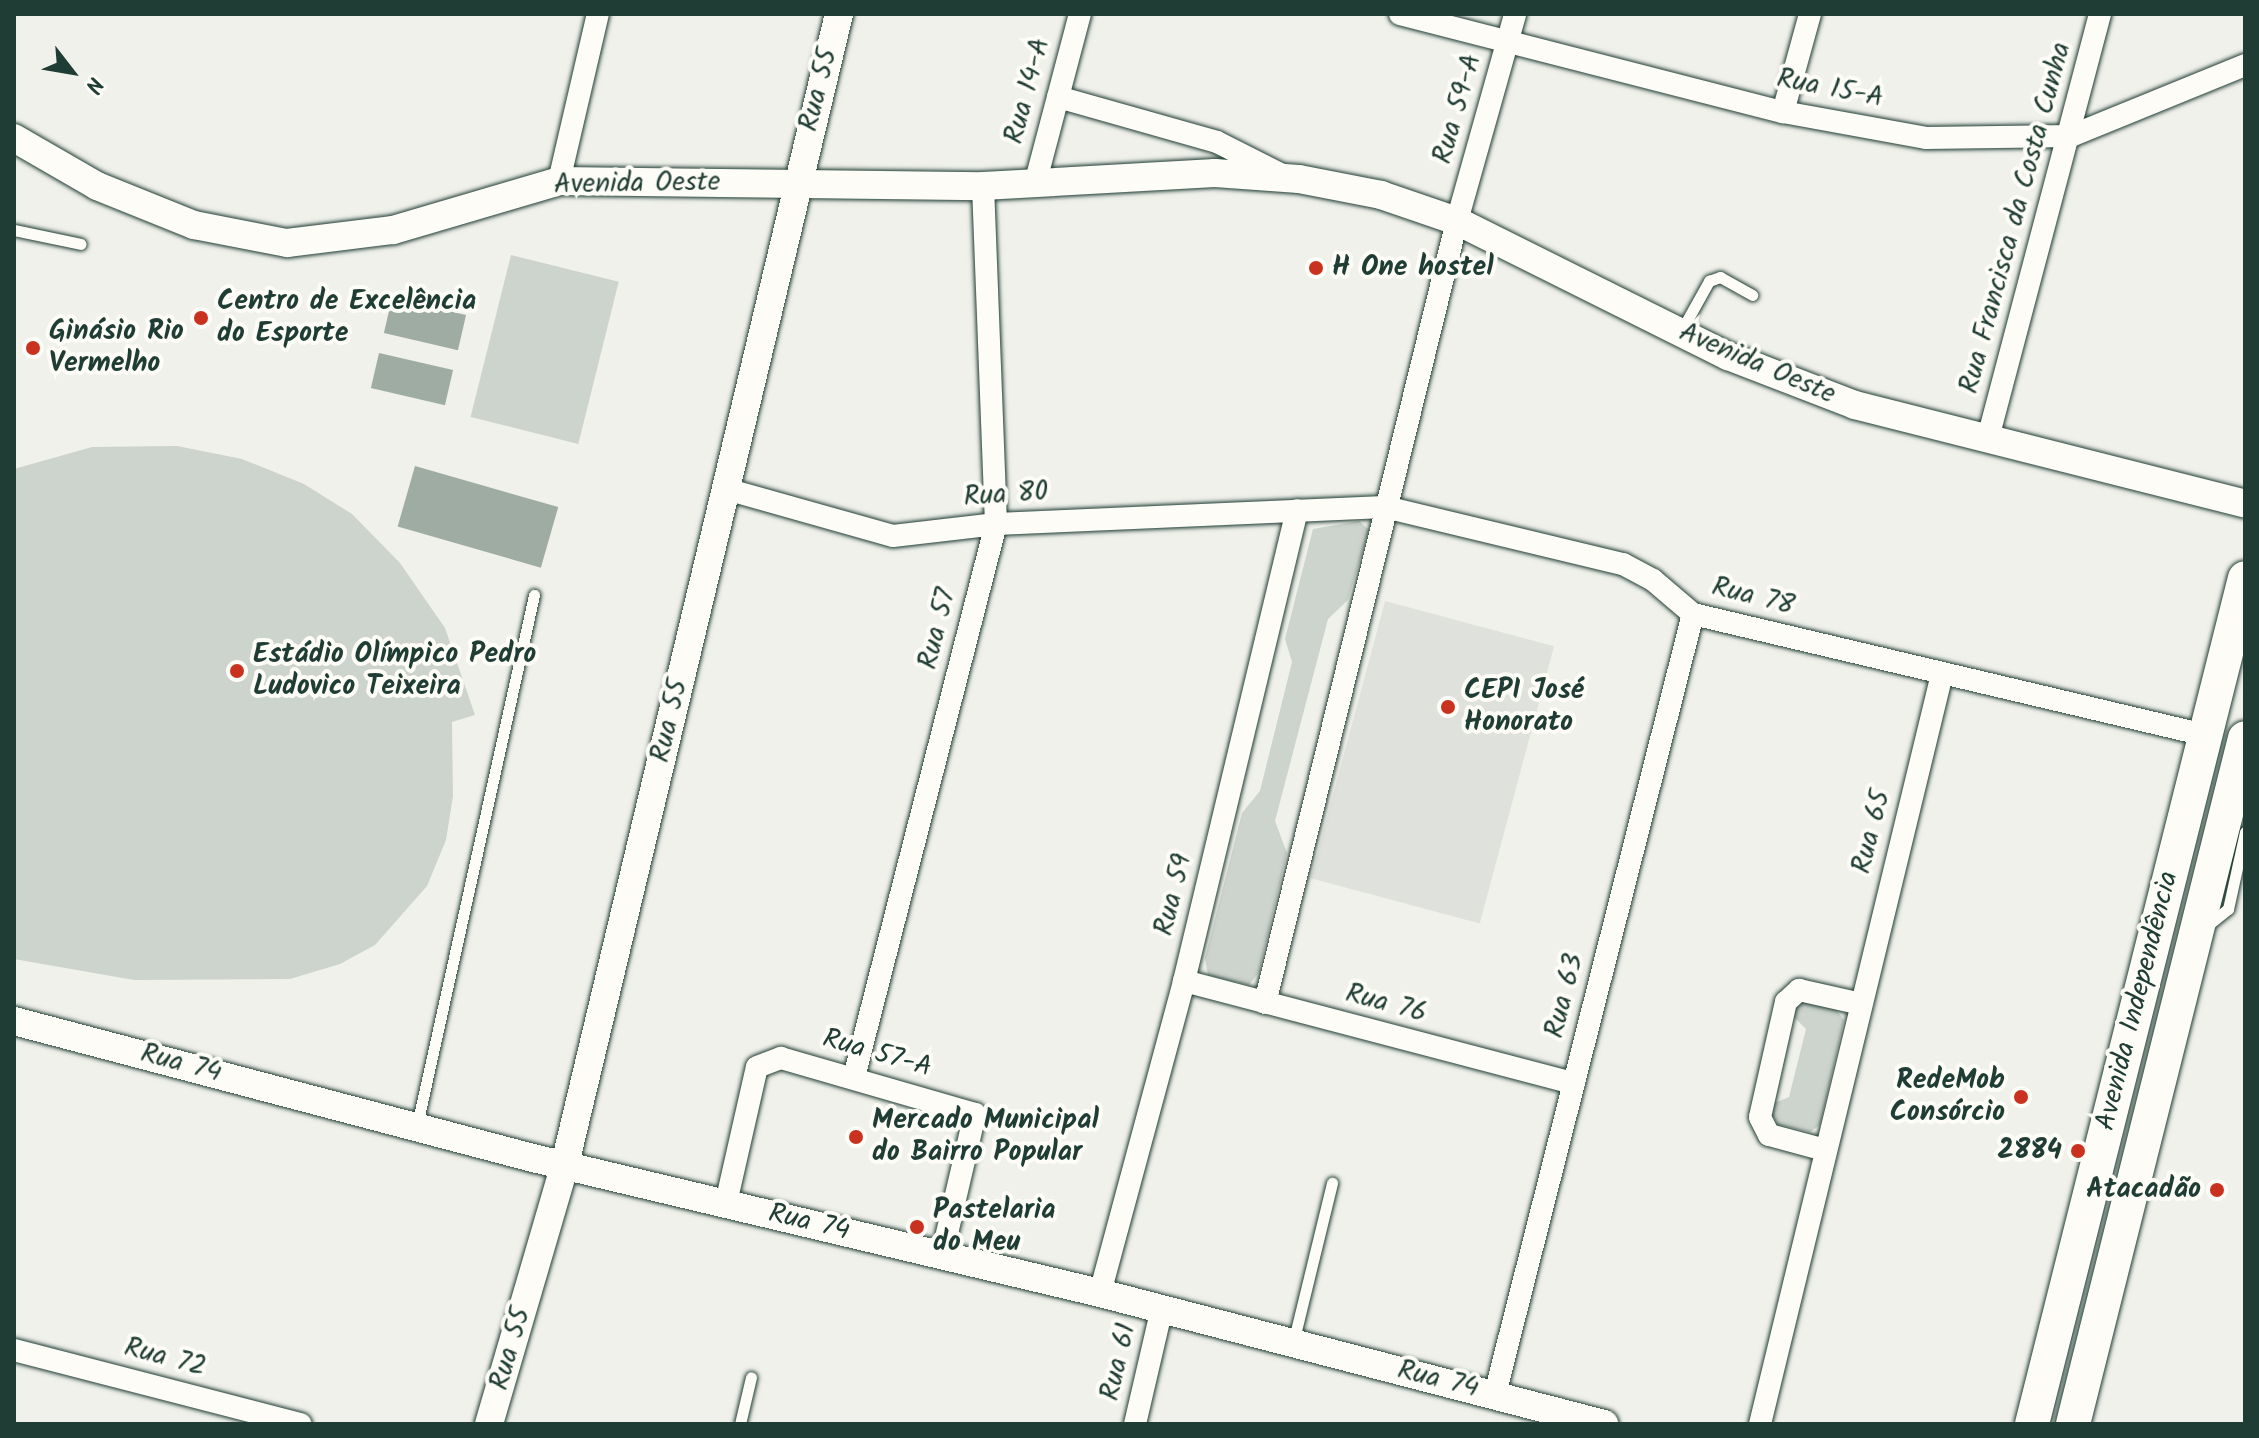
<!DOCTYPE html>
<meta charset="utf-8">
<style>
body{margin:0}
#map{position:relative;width:2259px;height:1438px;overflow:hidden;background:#f0f1eb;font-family:Kalam,sans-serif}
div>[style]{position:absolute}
.built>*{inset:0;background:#dfe2dc;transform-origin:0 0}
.green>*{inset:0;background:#cdd3cd;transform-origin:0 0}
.water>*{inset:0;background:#9faca4;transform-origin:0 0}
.roads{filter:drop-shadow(0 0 2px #1f3d34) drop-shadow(0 0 2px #1f3d34)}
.service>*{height:11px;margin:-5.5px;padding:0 5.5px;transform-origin:5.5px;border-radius:5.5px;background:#fdfcf7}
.minor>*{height:22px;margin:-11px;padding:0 11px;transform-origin:11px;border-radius:11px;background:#fdfcf7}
.tertiary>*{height:28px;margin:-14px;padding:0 14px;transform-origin:14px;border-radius:14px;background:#fdfcf7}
.primary>*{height:34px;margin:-17px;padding:0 17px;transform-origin:17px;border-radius:17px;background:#fdfcf7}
.dots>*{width:22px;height:22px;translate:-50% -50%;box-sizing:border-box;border:4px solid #fdfcf7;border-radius:50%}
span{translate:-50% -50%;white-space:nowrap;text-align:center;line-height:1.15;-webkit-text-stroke:8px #fdfcf7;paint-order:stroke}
.street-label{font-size:28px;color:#1f3d34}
.poi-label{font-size:28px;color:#1f3d34;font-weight:700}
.left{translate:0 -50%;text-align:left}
.right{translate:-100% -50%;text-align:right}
.frame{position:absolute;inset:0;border:16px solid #1f3d34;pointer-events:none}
.north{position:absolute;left:32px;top:32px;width:80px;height:80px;-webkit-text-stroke:6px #fdfcf7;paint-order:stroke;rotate:121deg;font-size:22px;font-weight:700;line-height:32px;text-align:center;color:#1f3d34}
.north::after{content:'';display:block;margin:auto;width:28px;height:36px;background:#1f3d34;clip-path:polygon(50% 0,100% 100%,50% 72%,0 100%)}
</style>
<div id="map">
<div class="built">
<div style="left:1385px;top:601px;width:175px;height:287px;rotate:15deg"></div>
</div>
<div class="green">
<div style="left:511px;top:255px;width:111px;height:167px;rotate:14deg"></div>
<div style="clip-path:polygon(177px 446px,242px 459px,304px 484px,352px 514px,400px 563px,445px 628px,475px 715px,452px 722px,453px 796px,446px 840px,427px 886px,375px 945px,340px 964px,290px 979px,134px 980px,14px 959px,14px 469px,92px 447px)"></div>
<div style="clip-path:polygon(1359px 521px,1369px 530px,1348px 600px,1328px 619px,1275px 821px,1287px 853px,1259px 972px,1249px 985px,1208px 975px,1205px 958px,1242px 813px,1260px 791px,1292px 662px,1285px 639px,1313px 529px)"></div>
<div style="clip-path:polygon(1804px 1001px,1835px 1008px,1844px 1020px,1820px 1125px,1810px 1132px,1779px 1125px,1771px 1114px,1774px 1103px,1789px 1097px,1806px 1029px,1794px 1017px,1796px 1005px)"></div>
</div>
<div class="water">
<div style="left:392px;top:298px;width:76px;height:36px;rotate:13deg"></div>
<div style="left:379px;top:353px;width:76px;height:36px;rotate:13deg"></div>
<div style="left:415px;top:466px;width:149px;height:63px;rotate:16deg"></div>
</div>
<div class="roads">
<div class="service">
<div style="left:14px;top:230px;width:68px;rotate:11.8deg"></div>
<div style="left:1680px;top:333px;width:60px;rotate:-60.9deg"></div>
<div style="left:1709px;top:281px;width:12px;rotate:-20deg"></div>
<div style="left:1720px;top:277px;width:37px;rotate:29deg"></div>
<div style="left:2208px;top:925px;width:26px;rotate:-39deg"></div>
<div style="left:2228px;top:909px;width:79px;rotate:-77.6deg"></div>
<div style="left:417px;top:1125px;width:543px;rotate:-77.55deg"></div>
<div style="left:1293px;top:1343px;width:165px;rotate:-76.3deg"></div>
<div style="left:740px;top:1424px;width:48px;rotate:-76.8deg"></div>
</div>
<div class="minor">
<div style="left:1400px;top:14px;width:395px;rotate:14.4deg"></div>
<div style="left:1783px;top:112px;width:145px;rotate:10.3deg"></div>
<div style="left:1926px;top:138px;width:145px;rotate:-0.8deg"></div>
<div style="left:2071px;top:136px;width:188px;rotate:-22.2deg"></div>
<div style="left:1058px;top:97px;width:165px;rotate:15.8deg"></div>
<div style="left:1217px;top:142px;width:71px;rotate:26.9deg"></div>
<div style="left:1783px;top:112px;width:102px;rotate:-74.6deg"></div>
<div style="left:559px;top:181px;width:171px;rotate:-76.9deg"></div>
<div style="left:1035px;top:184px;width:176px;rotate:-75.2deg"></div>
<div style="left:1988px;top:438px;width:439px;rotate:-75.2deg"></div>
<div style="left:726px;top:489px;width:173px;rotate:15.7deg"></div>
<div style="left:893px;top:536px;width:104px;rotate:-6.6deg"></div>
<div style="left:996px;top:524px;width:389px;rotate:-2.5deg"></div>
<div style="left:1385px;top:507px;width:245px;rotate:13.5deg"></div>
<div style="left:1623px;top:564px;width:34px;rotate:28deg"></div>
<div style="left:1653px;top:580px;width:52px;rotate:40.4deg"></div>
<div style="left:1693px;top:614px;width:526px;rotate:13.3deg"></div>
<div style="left:1184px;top:981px;width:403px;rotate:14.7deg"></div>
<div style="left:1265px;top:1003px;width:805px;rotate:-76.21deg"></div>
<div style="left:1457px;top:221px;width:215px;rotate:-74.3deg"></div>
<div style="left:854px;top:1077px;width:571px;rotate:-75.6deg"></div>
<div style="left:996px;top:524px;width:338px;rotate:-92.2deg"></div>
<div style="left:1825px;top:1150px;width:58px;rotate:-165deg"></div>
<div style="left:1769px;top:1135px;width:20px;rotate:-117deg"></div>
<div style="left:1760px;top:1117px;width:118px;rotate:-77.3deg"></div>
<div style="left:1786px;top:1002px;width:18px;rotate:-43deg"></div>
<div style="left:1799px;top:990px;width:64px;rotate:12.7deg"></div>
<div style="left:726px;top:1203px;width:139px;rotate:-77.2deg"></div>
<div style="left:757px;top:1067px;width:26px;rotate:-21deg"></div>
<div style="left:781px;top:1058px;width:202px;rotate:16.1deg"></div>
<div style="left:975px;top:1114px;width:145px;rotate:103.2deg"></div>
<div style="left:1100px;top:1293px;width:323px;rotate:-74.9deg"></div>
<div style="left:1184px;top:981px;width:484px;rotate:-76.5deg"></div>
<div style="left:14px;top:1350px;width:296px;rotate:14.5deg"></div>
<div style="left:1495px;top:1394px;width:805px;rotate:-75.76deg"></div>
<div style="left:1135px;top:1424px;width:115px;rotate:-76.9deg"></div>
<div style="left:1760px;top:1424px;width:772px;rotate:-76.36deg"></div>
</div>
<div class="tertiary">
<div style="left:14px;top:138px;width:96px;rotate:30deg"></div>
<div style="left:97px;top:186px;width:105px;rotate:21.9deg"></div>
<div style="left:194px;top:225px;width:95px;rotate:11deg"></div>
<div style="left:287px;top:243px;width:107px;rotate:-7deg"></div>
<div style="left:393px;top:230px;width:173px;rotate:-16.4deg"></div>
<div style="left:559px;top:181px;width:424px;rotate:0.7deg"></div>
<div style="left:983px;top:186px;width:232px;rotate:-3.2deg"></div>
<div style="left:1215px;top:173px;width:84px;rotate:4.1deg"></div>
<div style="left:1299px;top:179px;width:84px;rotate:11deg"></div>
<div style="left:1381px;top:195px;width:80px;rotate:18.9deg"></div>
<div style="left:1457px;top:221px;width:303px;rotate:26.5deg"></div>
<div style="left:1728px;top:356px;width:136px;rotate:21.1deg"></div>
<div style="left:1855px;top:405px;width:402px;rotate:14.2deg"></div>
<div style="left:14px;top:1021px;width:537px;rotate:14.79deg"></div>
<div style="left:533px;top:1158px;width:583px;rotate:13.39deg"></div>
<div style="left:1100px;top:1293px;width:521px;rotate:14.57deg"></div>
<div style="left:489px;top:1424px;width:271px;rotate:-73.7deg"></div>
<div style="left:565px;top:1164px;width:1182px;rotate:-76.6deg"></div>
</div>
<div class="primary">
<div style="left:2032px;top:1424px;width:872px;rotate:-75.87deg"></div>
<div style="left:2073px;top:1424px;width:707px;rotate:-75.92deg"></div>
</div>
</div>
<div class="dots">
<div style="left:1316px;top:268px;background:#c8321e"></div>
<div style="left:201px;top:318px;background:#c8321e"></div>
<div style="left:33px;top:348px;background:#c8321e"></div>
<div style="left:237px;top:671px;background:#c8321e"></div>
<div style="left:1448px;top:707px;background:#c8321e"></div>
<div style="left:2021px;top:1097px;background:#c8321e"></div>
<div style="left:856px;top:1137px;background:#c8321e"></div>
<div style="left:2078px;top:1151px;background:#c8321e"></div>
<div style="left:2217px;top:1190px;background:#c8321e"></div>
<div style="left:917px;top:1227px;background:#c8321e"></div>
</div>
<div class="street-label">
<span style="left:1830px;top:89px;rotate:11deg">Rua 15-A</span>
<span style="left:819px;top:90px;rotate:-76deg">Rua 55</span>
<span style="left:1028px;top:91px;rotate:-75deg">Rua 14-A</span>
<span style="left:1458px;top:109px;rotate:-74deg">Rua 59-A</span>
<span style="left:637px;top:184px;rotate:-1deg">Avenida Oeste</span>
<span style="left:2016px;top:218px;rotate:-75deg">Rua Francisca da Costa Cunha</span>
<span style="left:1757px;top:364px;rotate:23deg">Avenida Oeste</span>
<span style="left:1006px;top:495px;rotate:-4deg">Rua 80</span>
<span style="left:1753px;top:597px;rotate:14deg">Rua 78</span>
<span style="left:938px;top:629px;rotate:-76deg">Rua 57</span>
<span style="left:670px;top:721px;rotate:-77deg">Rua 55</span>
<span style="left:1872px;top:832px;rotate:-76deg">Rua 65</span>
<span style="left:1174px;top:895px;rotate:-76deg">Rua 59</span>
<span style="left:1565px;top:996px;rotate:-76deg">Rua 63</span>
<span style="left:2138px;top:1001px;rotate:-76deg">Avenida Independência</span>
<span style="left:1386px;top:1004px;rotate:15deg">Rua 76</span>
<span style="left:877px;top:1054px;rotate:16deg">Rua 57-A</span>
<span style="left:181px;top:1064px;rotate:15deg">Rua 74</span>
<span style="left:809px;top:1223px;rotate:13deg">Rua 74</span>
<span style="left:511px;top:1349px;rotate:-74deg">Rua 55</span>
<span style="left:165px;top:1358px;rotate:15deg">Rua 72</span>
<span style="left:1119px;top:1362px;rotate:-77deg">Rua 61</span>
<span style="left:1438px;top:1380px;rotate:14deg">Rua 74</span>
</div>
<div class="poi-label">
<span class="left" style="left:1332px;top:268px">H One hostel</span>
<span class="left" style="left:217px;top:318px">Centro de Excelência<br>do Esporte</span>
<span class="left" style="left:49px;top:348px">Ginásio Rio<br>Vermelho</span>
<span class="left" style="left:253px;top:671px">Estádio Olímpico Pedro<br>Ludovico Teixeira</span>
<span class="left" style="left:1464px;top:707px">CEPI José<br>Honorato</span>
<span class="right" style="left:2005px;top:1097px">RedeMob<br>Consórcio</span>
<span class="left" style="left:872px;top:1137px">Mercado Municipal<br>do Bairro Popular</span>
<span class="right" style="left:2062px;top:1151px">2884</span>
<span class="right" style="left:2201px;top:1190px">Atacadão</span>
<span class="left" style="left:933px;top:1227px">Pastelaria<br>do Meu</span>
</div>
<div class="frame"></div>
<div class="north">N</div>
</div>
